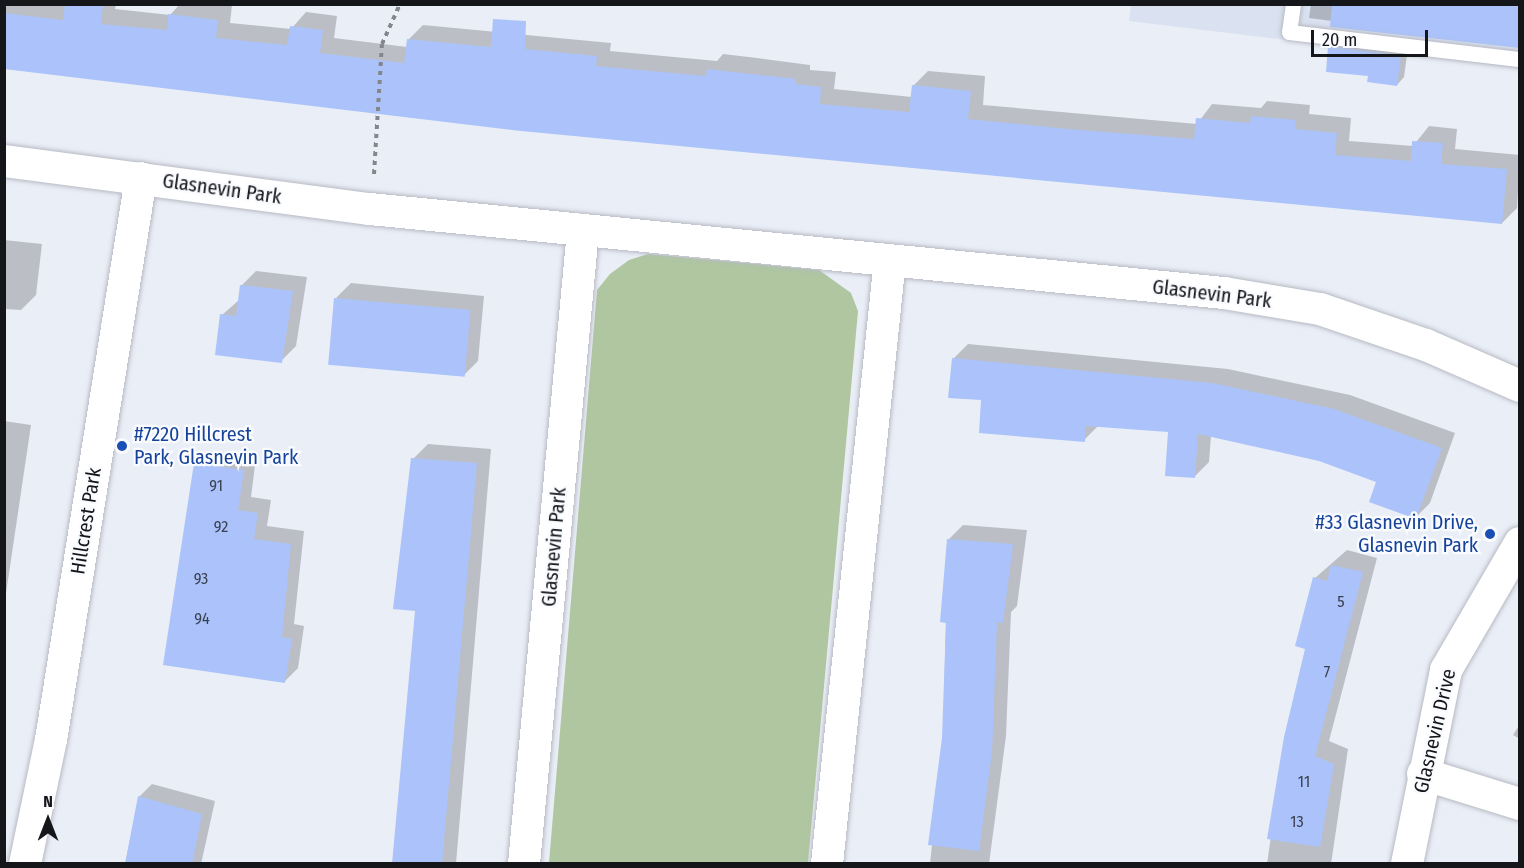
<!DOCTYPE html>
<style>
body{margin:0}
#map{position:relative;width:1524px;height:868px;overflow:hidden;background:#eaeef7;font-family:"Fira Sans Condensed",sans-serif}
div>[style]{position:absolute}
.built>*{inset:0;background:#dae1f1}
.green>*{inset:0;background:#afc6a1}
.shadow>*{inset:0;background:#0003}
.building>*{inset:0;background:#abc3fa;transform-origin:0 0}
.path>*{height:4px;margin-top:-2px;transform-origin:0;background:repeating-linear-gradient(90deg,#84868c 0 4.5px,transparent 0 9px)}
.roads{filter:drop-shadow(0 0 2px #b7bac3) drop-shadow(0 0 2px #b7bac3)}
.lane>*{height:15px;margin:-7.5px;padding:0 7.5px;transform-origin:7.5px;border-radius:7.5px;background:#fff}
.street>*{height:32px;margin:-16px;padding:0 16px;transform-origin:16px;border-radius:16px;background:#fff}
.dots>*{width:16px;height:16px;translate:-50% -50%;box-sizing:border-box;border:3px solid #f9fbff;border-radius:50%}
span{translate:-50% -50%;white-space:nowrap;text-align:center;line-height:1.15;-webkit-text-stroke:4.5px #f9fbff;paint-order:stroke}
.number-label{font-size:16px;color:#3a4151}
.number-label span{-webkit-text-stroke-width:0}
.street-label{font-size:20px;color:#151619}
.transit-label{font-size:20px;color:#164399}
.left{translate:0 -50%;text-align:left}
.right{translate:-100% -50%;text-align:right}
.frame{position:absolute;inset:0;border:6px solid #151619;pointer-events:none}
.north{position:absolute;left:18px;top:790px;width:60px;height:60px;-webkit-text-stroke:4px #f9fbff;paint-order:stroke;rotate:0deg;font-size:16px;font-weight:700;line-height:24px;text-align:center;color:#151619}
.north::after{content:'';display:block;margin:auto;width:21px;height:27px;background:#151619;clip-path:polygon(50% 0,100% 100%,50% 72%,0 100%)}
.scale{position:absolute;left:1311px;top:30px;width:117px;height:27px;box-sizing:border-box;border:3px solid #151619;border-top:0;padding-left:8px;font-size:18px;line-height:21px;white-space:nowrap;color:#151619;-webkit-text-stroke:4px #f9fbff;paint-order:stroke}
</style>
<div id="map">
<div class="built">
<div style="clip-path:polygon(1131px 4px,1519px 5px,1519px 68px,1129px 21px)"></div>
</div>
<div class="green">
<div style="clip-path:polygon(648px 254px,819px 270px,851px 293px,858px 311px,808px 863px,549px 863px,597px 290px,610px 274px,629px 260px)"></div>
</div>
<div class="shadow">
<div style="clip-path:polygon(4px 4px,116px 4px,115px 9px,170px 15px,180px 4px,227px 4px,232px 5px,230px 23px,291px 29px,306px 12px,337px 16px,334px 38px,407px 47px,408px 40px,423px 25px,611px 43px,610px 51px,717px 61px,723px 54px,757px 58px,810px 65px,810px 70px,836px 72px,834px 89px,912px 97px,913px 86px,928px 71px,985px 76px,983px 105px,1197px 124px,1212px 104px,1261px 108px,1267px 101px,1310px 105px,1309px 114px,1351px 118px,1349px 141px,1413px 146px,1429px 126px,1457px 129px,1455px 149px,1520px 155px,1517px 208px,1502px 223px,4px 67px)"></div>
<div style="clip-path:polygon(1311px 4px,1520px 4px,1332px 21px,1309px 18px)"></div>
<div style="clip-path:polygon(1337px 40px,1408px 48px,1404px 77px,1397px 85px,1369px 74px,1330px 47px)"></div>
<div style="clip-path:polygon(4px 240px,42px 244px,36px 295px,21px 310px,4px 309px)"></div>
<div style="clip-path:polygon(256px 271px,307px 277px,296px 346px,281px 361px,222px 315px,239px 300px,241px 286px)"></div>
<div style="clip-path:polygon(351px 283px,484px 296px,478px 361px,463px 376px,336px 298px)"></div>
<div style="clip-path:polygon(968px 344px,1228px 369px,1350px 395px,1455px 433px,1430px 503px,1415px 518px,1378px 481px,1319px 459px,1211px 436px,1209px 462px,1194px 477px,1170px 431px,1099px 425px,1084px 440px,983px 399px,953px 359px)"></div>
<div style="clip-path:polygon(4px 421px,31px 425px,4px 607px)"></div>
<div style="clip-path:polygon(428px 444px,491px 449px,456px 864px,394px 864px,417px 610px,413px 459px)"></div>
<div style="clip-path:polygon(209px 451px,256px 457px,251px 497px,271px 500px,267px 526px,304px 531px,294px 624px,304px 626px,298px 668px,285px 681px,196px 464px)"></div>
<div style="clip-path:polygon(963px 525px,1027px 530px,1017px 606px,1011px 612px,1006px 736px,989px 864px,930px 864px,943px 738px,948px 540px)"></div>
<div style="clip-path:polygon(1347px 550px,1377px 558px,1329px 741px,1348px 749px,1331px 864px,1267px 864px,1285px 738px,1307px 648px,1315px 578px)"></div>
<div style="clip-path:polygon(1520px 724px,1520px 739px,1513px 735px)"></div>
<div style="clip-path:polygon(152px 784px,215px 801px,201px 864px,125px 864px,139px 797px)"></div>
</div>
<div class="building">
<div style="clip-path:polygon(65px 4px,103px 4px,101px 24px,167px 30px,168px 14px,218px 20px,216px 38px,287px 45px,290px 26px,323px 30px,320px 53px,404px 63px,407px 39px,491px 47px,493px 19px,526px 21px,525px 49px,597px 56px,596px 66px,706px 76px,707px 69px,796px 79px,796px 84px,821px 87px,820px 104px,909px 112px,912px 85px,971px 91px,968px 119px,1068px 129px,1194px 139px,1196px 118px,1250px 123px,1251px 116px,1296px 120px,1295px 129px,1337px 133px,1335px 155px,1411px 161px,1412px 141px,1443px 143px,1441px 164px,1507px 169px,1502px 224px,521px 131px,4px 69px,4px 13px,63px 20px)"></div>
<div style="clip-path:polygon(1332px 4px,1520px 4px,1520px 48px,1330px 27px)"></div>
<div style="clip-path:polygon(1328px 46px,1401px 55px,1397px 86px,1367px 82px,1368px 76px,1326px 72px)"></div>
<div style="clip-path:polygon(240px 285px,293px 291px,282px 363px,215px 355px,220px 314px,236px 316px)"></div>
<div style="left:334px;top:298px;width:137px;height:67px;rotate:5deg"></div>
<div style="clip-path:polygon(952px 358px,1212px 383px,1334px 409px,1442px 448px,1416px 519px,1369px 502px,1376px 482px,1319px 461px,1198px 434px,1195px 478px,1165px 476px,1168px 432px,1086px 426px,1085px 442px,979px 433px,981px 400px,948px 398px)"></div>
<div style="clip-path:polygon(411px 458px,477px 463px,442px 864px,392px 864px,415px 611px,393px 609px)"></div>
<div style="clip-path:polygon(194px 463px,244px 470px,238px 510px,258px 513px,254px 539px,291px 544px,282px 637px,292px 639px,285px 683px,163px 665px)"></div>
<div style="clip-path:polygon(947px 539px,1013px 544px,1003px 623px,997px 622px,992px 752px,979px 851px,928px 845px,942px 738px,946px 623px,940px 622px)"></div>
<div style="clip-path:polygon(1331px 565px,1363px 572px,1315px 756px,1334px 764px,1320px 847px,1267px 839px,1284px 737px,1305px 649px,1295px 646px,1313px 577px,1327px 581px)"></div>
<div style="clip-path:polygon(138px 796px,202px 814px,192px 864px,125px 864px)"></div>
</div>
<div class="path">
<div style="left:374px;top:174px;width:130px;rotate:-86.5deg"></div>
<div style="left:382px;top:44px;width:44px;rotate:-65.8deg"></div>
</div>
<div class="roads">
<div class="lane">
<div style="left:1293px;top:4px;width:28px;rotate:98deg"></div>
<div style="left:1289px;top:32px;width:233px;rotate:6.7deg"></div>
</div>
<div class="street">
<div style="left:4px;top:161px;width:369px;rotate:7.5deg"></div>
<div style="left:370px;top:209px;width:858px;rotate:5.62deg"></div>
<div style="left:1224px;top:293px;width:97px;rotate:9.5deg"></div>
<div style="left:1320px;top:309px;width:112px;rotate:18.8deg"></div>
<div style="left:1426px;top:345px;width:103px;rotate:23.6deg"></div>
<div style="left:1423px;top:774px;width:102px;rotate:17.2deg"></div>
<div style="left:25px;top:864px;width:127px;rotate:-78.2deg"></div>
<div style="left:51px;top:740px;width:569px;rotate:-80.9deg"></div>
<div style="left:524px;top:864px;width:637px;rotate:-84.68deg"></div>
<div style="left:827px;top:864px;width:607px;rotate:-84.05deg"></div>
<div style="left:1407px;top:864px;width:198px;rotate:-78.6deg"></div>
<div style="left:1446px;top:670px;width:147px;rotate:-59.8deg"></div>
</div>
</div>
<div class="dots">
<div style="left:122px;top:446px;background:#1a4fb4"></div>
<div style="left:1490px;top:534px;background:#1a4fb4"></div>
</div>
<div class="number-label">
<span style="left:216px;top:486px">91</span>
<span style="left:221px;top:527px">92</span>
<span style="left:201px;top:579px">93</span>
<span style="left:1341px;top:602px">5</span>
<span style="left:202px;top:619px">94</span>
<span style="left:1327px;top:672px">7</span>
<span style="left:1304px;top:782px">11</span>
<span style="left:1297px;top:822px">13</span>
</div>
<div class="street-label">
<span style="left:222px;top:189px;rotate:8deg">Glasnevin Park</span>
<span style="left:1212px;top:294px;rotate:7deg">Glasnevin Park</span>
<span style="left:86px;top:521px;rotate:-81deg">Hillcrest Park</span>
<span style="left:554px;top:547px;rotate:-85deg">Glasnevin Park</span>
<span style="left:1435px;top:731px;rotate:-77deg">Glasnevin Drive</span>
</div>
<div class="transit-label">
<span class="left" style="left:134px;top:446px">#7220 Hillcrest<br>Park, Glasnevin Park</span>
<span class="right" style="left:1478px;top:534px">#33 Glasnevin Drive,<br>Glasnevin Park</span>
</div>
<div class="frame"></div>
<div class="north">N</div>
<div class="scale">20 m</div>
</div>
